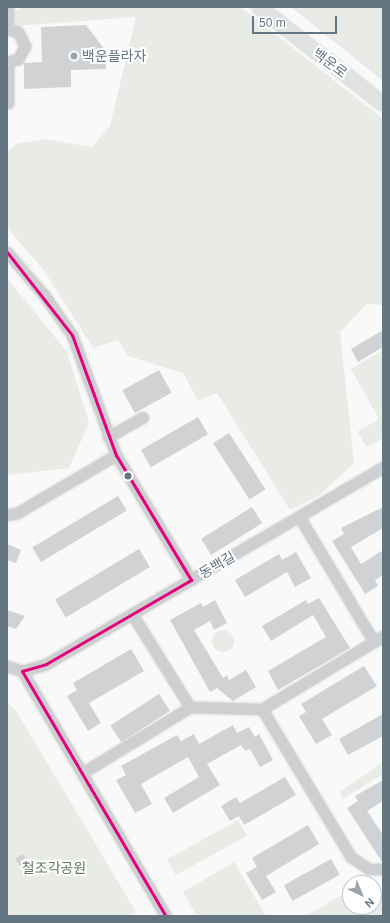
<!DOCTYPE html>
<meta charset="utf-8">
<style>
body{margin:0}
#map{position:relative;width:390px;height:923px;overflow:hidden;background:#f9f9f9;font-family:Helvetica,"Noto Sans KR",sans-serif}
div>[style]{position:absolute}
.built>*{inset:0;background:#e8e9e9}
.green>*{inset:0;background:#e8ebe6;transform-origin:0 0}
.round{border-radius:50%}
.building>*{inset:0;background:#d0d2d3;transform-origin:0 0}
.roads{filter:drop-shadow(0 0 1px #d5d6d7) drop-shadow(0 0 1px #d5d6d7)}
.minor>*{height:11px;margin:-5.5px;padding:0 5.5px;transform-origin:5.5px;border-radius:5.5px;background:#cecfd0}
.major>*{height:14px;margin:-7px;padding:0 7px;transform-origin:7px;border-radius:7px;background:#e1e2e2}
.bus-1>*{height:3px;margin:-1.5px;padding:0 1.5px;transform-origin:1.5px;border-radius:1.5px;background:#e5007d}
.dots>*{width:11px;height:11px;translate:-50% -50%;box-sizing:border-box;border:2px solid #fff;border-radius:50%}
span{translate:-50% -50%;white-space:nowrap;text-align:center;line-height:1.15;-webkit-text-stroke:4px #fff;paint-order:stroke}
.poi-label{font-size:14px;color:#657683}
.left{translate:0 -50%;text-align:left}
.street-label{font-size:14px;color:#657683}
.park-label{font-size:14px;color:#687a64}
.frame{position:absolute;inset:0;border:8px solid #657683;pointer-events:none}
.north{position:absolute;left:342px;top:875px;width:40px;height:40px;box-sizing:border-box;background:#fff;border:1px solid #c1c8cd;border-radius:50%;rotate:136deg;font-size:11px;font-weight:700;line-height:16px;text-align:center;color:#657683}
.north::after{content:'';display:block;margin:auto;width:14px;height:18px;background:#99a4ac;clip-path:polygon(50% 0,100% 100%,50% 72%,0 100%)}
.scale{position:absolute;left:252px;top:16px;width:85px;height:18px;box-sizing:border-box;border:2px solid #657683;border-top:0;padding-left:5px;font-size:12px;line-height:14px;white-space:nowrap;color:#657683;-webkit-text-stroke:3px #fff;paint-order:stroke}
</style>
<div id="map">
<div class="built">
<div style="clip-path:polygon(291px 7px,383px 7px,383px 81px)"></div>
</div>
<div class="green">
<div style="clip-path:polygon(21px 7px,241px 7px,383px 119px,383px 305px,367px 304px,340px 332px,354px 463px,320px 495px,290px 510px,217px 393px,198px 401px,183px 373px,128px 356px,118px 340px,93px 348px,43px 269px,7px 228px,7px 152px,17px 144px,44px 139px,92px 147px,110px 126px,136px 17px,15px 26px,14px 13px)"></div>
<div style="clip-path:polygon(298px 7px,361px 7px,383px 29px,383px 76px)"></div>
<div style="clip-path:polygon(7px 278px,67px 352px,89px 423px,69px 468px,7px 475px)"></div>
<div style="clip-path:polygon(383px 350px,383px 438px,367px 447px,357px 432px,379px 419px,351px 369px)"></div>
<div class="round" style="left:212px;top:630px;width:22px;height:22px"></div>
<div style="clip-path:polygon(7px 703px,15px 709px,136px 912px,128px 916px,7px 916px)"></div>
<div style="clip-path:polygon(383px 762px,383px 774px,343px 799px,340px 792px)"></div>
<div style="left:238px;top:820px;width:18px;height:81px;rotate:61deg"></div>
<div style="clip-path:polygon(234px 862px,266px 916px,197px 916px,183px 892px)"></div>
<div style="clip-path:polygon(350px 890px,350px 907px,374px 907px,374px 891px,383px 893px,383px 916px,306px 916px)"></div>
</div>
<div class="building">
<div style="clip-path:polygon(86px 25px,105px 50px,106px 69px,71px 70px,71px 87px,24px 89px,24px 63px,42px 62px,41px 27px)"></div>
<div style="clip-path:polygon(383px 330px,383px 347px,358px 362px,351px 349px)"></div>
<div style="left:159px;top:370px;width:26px;height:42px;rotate:61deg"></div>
<div style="left:198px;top:417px;width:20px;height:66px;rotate:60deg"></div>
<div style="left:229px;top:433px;width:67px;height:19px;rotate:57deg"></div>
<div style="left:118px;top:496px;width:17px;height:100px;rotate:59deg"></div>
<div style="left:252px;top:507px;width:19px;height:60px;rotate:58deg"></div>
<div style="clip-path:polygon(383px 507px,383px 528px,351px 547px,361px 564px,383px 550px,383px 575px,375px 580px,378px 586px,365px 594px,332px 541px,344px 534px,341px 528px)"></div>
<div style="clip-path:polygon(7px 544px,21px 550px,16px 563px,7px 560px)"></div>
<div style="left:139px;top:549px;width:21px;height:98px;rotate:59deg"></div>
<div style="clip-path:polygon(296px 552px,311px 578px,295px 587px,287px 572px,245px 597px,235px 580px,279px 554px,282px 560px)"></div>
<div style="clip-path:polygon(319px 598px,350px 648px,278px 690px,268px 671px,326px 637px,313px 615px,271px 641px,262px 626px,306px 600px,308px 604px)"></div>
<div style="clip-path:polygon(215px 600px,227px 623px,214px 630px,210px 621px,194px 630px,223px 678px,227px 675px,229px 680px,246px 670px,256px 687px,233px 701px,217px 688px,210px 692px,170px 620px,201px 603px,203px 607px)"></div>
<div style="clip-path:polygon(7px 610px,25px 616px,16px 629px,7px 626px)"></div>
<div style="clip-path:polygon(131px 649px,144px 671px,89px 703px,101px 723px,88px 731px,67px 696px,77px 690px,73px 683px)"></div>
<div style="clip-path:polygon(364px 666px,377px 686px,322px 719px,332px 735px,316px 744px,299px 716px,306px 712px,301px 704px)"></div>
<div style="left:159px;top:694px;width:20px;height:58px;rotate:57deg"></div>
<div style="clip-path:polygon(383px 714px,383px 736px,348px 755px,339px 739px)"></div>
<div style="clip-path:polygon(233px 725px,237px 733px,249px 727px,255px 737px,259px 734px,273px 760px,260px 767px,250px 749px,245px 751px,241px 745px,207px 764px,220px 785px,173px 813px,164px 798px,199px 777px,188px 757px,141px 784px,152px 804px,135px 813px,116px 780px,126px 775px,121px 766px,177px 735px,181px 741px,194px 734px,199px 744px)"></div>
<div style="clip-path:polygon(285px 777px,296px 795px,244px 825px,239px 816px,230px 821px,221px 806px,236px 797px,240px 803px)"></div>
<div style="clip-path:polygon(383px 780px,383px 801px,367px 811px,383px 835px,382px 862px,347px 808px,358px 801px,355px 796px)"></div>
<div style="clip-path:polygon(308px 825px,319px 844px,266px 876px,276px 892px,262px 900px,246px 873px,257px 867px,252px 858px)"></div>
<div style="clip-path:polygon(23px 854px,30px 867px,23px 871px,15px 859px)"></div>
<div style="left:331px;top:859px;width:18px;height:54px;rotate:61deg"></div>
</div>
<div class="roads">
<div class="minor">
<div style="left:7px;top:29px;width:11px;rotate:15deg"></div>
<div style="left:18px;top:32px;width:16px;rotate:63deg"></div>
<div style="left:25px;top:46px;width:15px;rotate:118deg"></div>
<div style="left:18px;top:59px;width:11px;rotate:165deg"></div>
<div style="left:8px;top:29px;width:22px;rotate:-90deg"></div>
<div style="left:8px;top:103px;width:41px;rotate:-90deg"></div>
<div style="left:7px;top:252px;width:57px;rotate:49.3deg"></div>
<div style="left:44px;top:295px;width:49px;rotate:55deg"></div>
<div style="left:72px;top:335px;width:128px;rotate:69.9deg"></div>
<div style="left:116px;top:455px;width:146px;rotate:59deg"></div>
<div style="left:108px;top:437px;width:40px;rotate:-29.7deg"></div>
<div style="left:7px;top:515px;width:10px;rotate:-11deg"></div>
<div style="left:17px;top:513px;width:115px;rotate:-30.4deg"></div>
<div style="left:300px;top:518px;width:144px;rotate:59.2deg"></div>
<div style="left:132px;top:614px;width:110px;rotate:58.1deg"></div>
<div style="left:190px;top:707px;width:72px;rotate:1.6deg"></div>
<div style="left:262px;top:709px;width:141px;rotate:-31.1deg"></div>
<div style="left:7px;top:666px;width:16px;rotate:18deg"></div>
<div style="left:22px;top:671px;width:284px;rotate:59.6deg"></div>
<div style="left:22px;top:671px;width:25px;rotate:-16deg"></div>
<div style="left:46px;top:664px;width:390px;rotate:-30.3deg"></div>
<div style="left:262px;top:709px;width:173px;rotate:59deg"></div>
<div style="left:351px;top:857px;width:22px;rotate:34deg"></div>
<div style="left:369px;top:869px;width:14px"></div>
<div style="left:82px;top:773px;width:127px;rotate:-31.4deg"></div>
</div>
<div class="major">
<div style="left:259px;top:7px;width:157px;rotate:38deg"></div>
</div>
</div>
<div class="bus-1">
<div style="left:7px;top:252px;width:105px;rotate:51.9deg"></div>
<div style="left:72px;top:335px;width:128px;rotate:69.9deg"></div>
<div style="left:116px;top:455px;width:146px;rotate:59deg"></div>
<div style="left:22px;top:671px;width:284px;rotate:59.6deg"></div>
<div style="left:22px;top:671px;width:25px;rotate:-16deg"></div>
<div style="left:46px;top:664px;width:168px;rotate:-30.1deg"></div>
</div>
<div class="dots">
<div style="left:74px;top:56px;background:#99a4ac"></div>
<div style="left:128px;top:476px;background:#657683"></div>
</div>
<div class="poi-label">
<span class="left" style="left:82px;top:56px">백운플라자</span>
</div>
<div class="street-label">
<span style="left:330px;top:63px;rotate:37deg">백운로</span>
<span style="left:217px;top:565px;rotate:-30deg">동백길</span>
</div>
<div class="park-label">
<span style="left:54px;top:868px">철조각공원</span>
</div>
<div class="frame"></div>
<div class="north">N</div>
<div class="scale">50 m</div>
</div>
